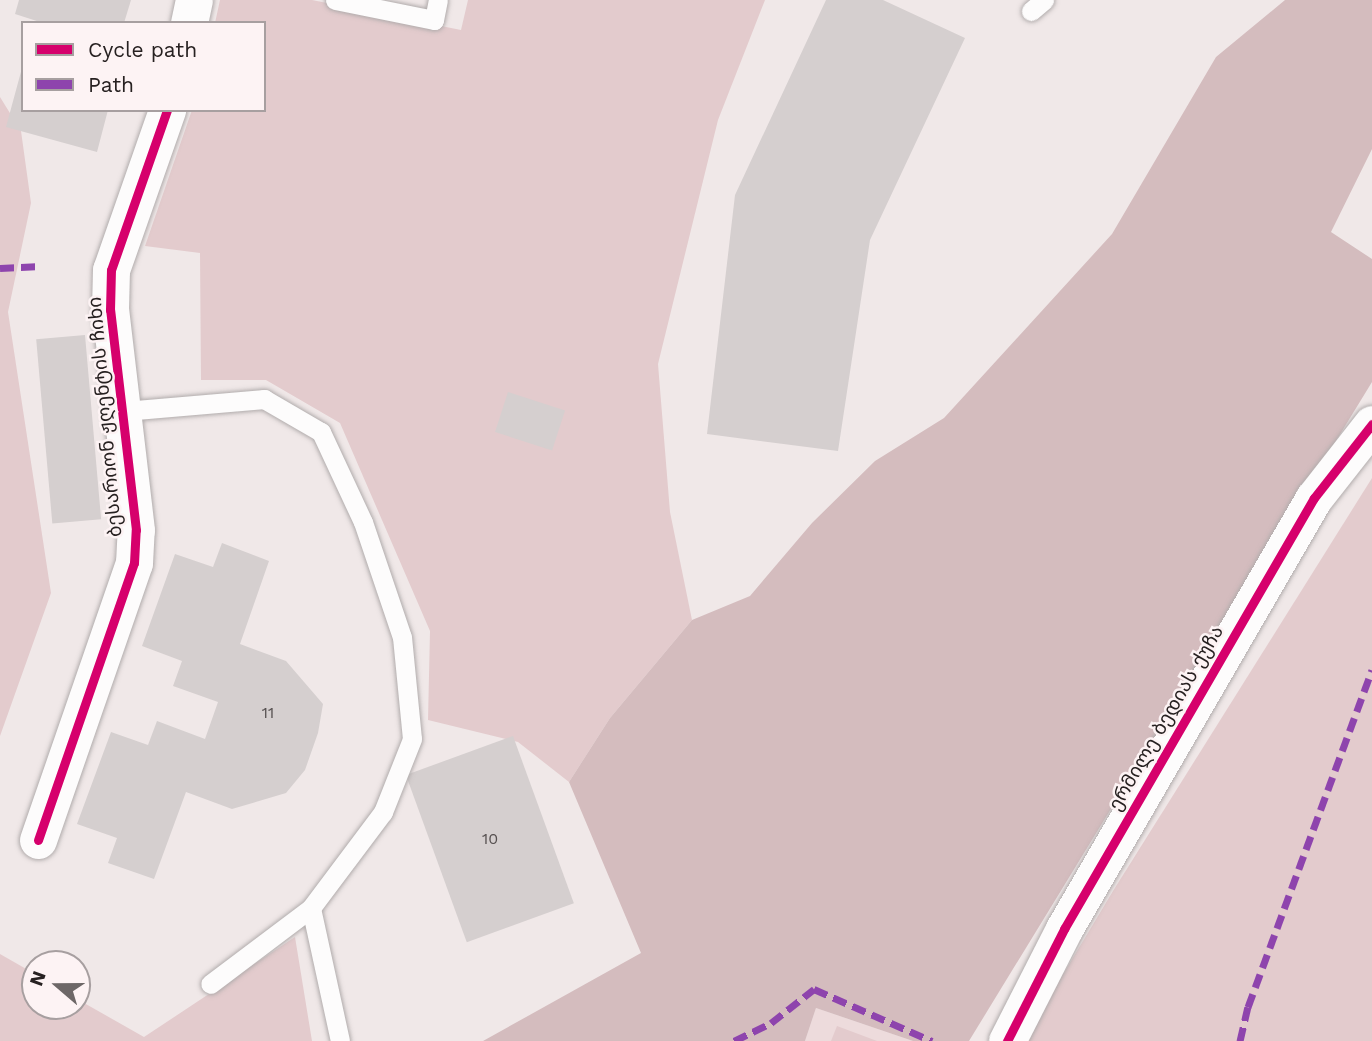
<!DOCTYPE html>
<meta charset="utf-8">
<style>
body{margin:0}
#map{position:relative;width:1372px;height:1041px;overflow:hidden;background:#f0e8e8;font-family:"Work Sans","Noto Sans Georgian",sans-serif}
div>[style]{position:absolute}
.built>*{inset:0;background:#eddbdc}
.green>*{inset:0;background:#e3cbcd}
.forest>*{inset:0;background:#d4bcbe}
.building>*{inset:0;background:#d5cfcf;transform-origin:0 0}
.roads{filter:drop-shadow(0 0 2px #b1acac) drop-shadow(0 0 2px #b1acac)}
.service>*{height:19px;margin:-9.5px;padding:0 9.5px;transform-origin:9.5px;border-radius:9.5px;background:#fdfcfc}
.minor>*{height:37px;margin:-18.5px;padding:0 18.5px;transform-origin:18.5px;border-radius:18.5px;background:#fdfcfc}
.quiet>*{height:7px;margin-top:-3.5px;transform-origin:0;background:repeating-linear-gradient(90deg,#8e44ad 0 14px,transparent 0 21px)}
.cycleway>*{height:9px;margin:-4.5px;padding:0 4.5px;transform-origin:4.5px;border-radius:4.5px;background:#d6006c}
span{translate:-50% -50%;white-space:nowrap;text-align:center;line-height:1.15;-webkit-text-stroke:5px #fdf3f4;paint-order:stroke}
.number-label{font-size:16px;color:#554f4f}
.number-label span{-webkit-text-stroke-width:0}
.street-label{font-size:19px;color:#272121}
.legend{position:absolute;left:21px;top:21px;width:245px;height:91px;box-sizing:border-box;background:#fdf3f4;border:2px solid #a79fa0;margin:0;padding:9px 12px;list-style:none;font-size:21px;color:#272121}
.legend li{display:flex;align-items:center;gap:14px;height:35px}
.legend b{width:35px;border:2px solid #a79fa0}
.north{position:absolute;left:21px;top:950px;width:70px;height:70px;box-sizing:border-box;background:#fdf3f4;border:2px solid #a79fa0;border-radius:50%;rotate:290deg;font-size:19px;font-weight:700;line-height:28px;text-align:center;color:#272121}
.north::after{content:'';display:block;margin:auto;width:24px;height:32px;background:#6d6767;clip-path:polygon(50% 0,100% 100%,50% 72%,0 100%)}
</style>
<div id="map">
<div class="built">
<div style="clip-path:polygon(816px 1008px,913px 1041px,805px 1041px)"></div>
</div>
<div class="green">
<div style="clip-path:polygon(220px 0,312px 0,461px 30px,468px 0,765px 0,718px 120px,658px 364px,670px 512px,692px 620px,610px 718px,569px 782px,518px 742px,428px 720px,430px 631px,340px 423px,266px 380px,201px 380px,200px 253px,145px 246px,192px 110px,264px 110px,264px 23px,215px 23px)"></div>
<div style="clip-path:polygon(0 97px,21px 131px,31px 203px,8px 312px,51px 593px,0 736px)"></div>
<div style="clip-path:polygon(1372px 478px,1372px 1041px,1023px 1041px,1113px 891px)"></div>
<div style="clip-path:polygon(295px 937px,312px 1041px,0 1041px,0 954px,35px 974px,35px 1006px,77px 1006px,77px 999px,144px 1037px)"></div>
<div style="clip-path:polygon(837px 1026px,877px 1041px,831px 1041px)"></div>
</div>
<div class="forest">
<div style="clip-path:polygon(1285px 0,1372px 0,1372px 149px,1331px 232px,1372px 259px,1372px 382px,969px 1041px,913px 1041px,816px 1008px,805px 1041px,483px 1041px,641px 953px,569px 782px,610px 718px,692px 620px,750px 596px,812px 523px,875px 461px,944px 418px,1112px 234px,1216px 57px)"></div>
</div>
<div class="building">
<div style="clip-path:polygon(19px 0,131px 0,124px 23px,43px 23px,15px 14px)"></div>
<div style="clip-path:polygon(826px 0,883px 0,965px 38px,870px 240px,838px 451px,707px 434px,735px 195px)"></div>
<div style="clip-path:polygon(22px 68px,23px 110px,108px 110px,97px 152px,6px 127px)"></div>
<div style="left:85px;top:335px;width:185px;height:49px;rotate:85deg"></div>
<div style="left:508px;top:392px;width:60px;height:42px;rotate:18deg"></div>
<div style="clip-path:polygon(222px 543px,269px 561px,240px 644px,286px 661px,323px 704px,318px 733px,305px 770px,286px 793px,232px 809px,186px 792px,154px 879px,108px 863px,117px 838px,77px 824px,111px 732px,148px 745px,157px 721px,205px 739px,218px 702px,173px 686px,182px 661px,142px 646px,175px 554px,213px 567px)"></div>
<div style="left:513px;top:736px;width:178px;height:114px;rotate:70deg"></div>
</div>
<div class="roads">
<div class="service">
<div style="left:335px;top:0;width:101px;rotate:11.4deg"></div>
<div style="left:434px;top:20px;width:20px;rotate:-79deg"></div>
<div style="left:1031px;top:11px;width:17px;rotate:-40deg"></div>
<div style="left:124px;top:411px;width:141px;rotate:-4.9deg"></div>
<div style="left:264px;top:399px;width:66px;rotate:30.1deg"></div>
<div style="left:321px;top:432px;width:99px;rotate:65deg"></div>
<div style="left:363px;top:522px;width:121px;rotate:71.3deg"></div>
<div style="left:402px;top:637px;width:102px;rotate:84.4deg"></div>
<div style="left:412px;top:739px;width:79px;rotate:111.7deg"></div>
<div style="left:383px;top:812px;width:120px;rotate:126.9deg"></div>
<div style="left:311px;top:908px;width:126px;rotate:143deg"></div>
<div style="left:311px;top:908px;width:136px;rotate:77.7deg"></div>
</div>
<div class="minor">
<div style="left:189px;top:23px;width:24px;rotate:-78deg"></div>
<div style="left:38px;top:840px;width:293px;rotate:-70.9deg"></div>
<div style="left:134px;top:563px;width:33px;rotate:-87deg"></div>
<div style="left:136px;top:530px;width:222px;rotate:-96.7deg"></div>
<div style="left:110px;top:310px;width:40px;rotate:-88.6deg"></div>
<div style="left:111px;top:270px;width:170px;rotate:-70.7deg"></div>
<div style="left:1007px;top:1041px;width:126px;rotate:-63deg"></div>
<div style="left:1064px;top:929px;width:498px;rotate:-59.9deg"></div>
<div style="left:1314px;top:498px;width:94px;rotate:-51.9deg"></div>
</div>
</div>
<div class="quiet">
<div style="left:0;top:268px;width:41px;rotate:-2.8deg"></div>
<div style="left:734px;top:1041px;width:41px;rotate:-25.9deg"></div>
<div style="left:771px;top:1023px;width:55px;rotate:-38.3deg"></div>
<div style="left:814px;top:989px;width:129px;rotate:23.8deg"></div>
<div style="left:1240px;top:1041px;width:35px;rotate:-77deg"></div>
<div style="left:1248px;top:1007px;width:359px;rotate:-69.8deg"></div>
</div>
<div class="cycleway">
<div style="left:38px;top:840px;width:293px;rotate:-70.9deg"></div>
<div style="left:134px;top:563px;width:33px;rotate:-87deg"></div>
<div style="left:136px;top:530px;width:222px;rotate:-96.7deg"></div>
<div style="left:110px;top:310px;width:40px;rotate:-88.6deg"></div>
<div style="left:111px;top:270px;width:170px;rotate:-70.7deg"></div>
<div style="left:1007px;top:1041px;width:126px;rotate:-63deg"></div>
<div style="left:1064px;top:929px;width:498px;rotate:-59.9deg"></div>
<div style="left:1314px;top:498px;width:94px;rotate:-51.9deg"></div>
</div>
<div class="number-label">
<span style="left:268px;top:713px">11</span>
<span style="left:490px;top:839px">10</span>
</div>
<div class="street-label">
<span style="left:105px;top:417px;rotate:-95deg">ბესარიონ ჟღენტის ჩიხი</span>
<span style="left:1166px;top:718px;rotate:-60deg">ერმილე ბედიას ქუჩა</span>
</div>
<ul class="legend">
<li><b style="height:9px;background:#d6006c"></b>Cycle path</li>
<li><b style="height:9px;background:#8e44ad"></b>Path</li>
</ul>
<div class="north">N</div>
</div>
